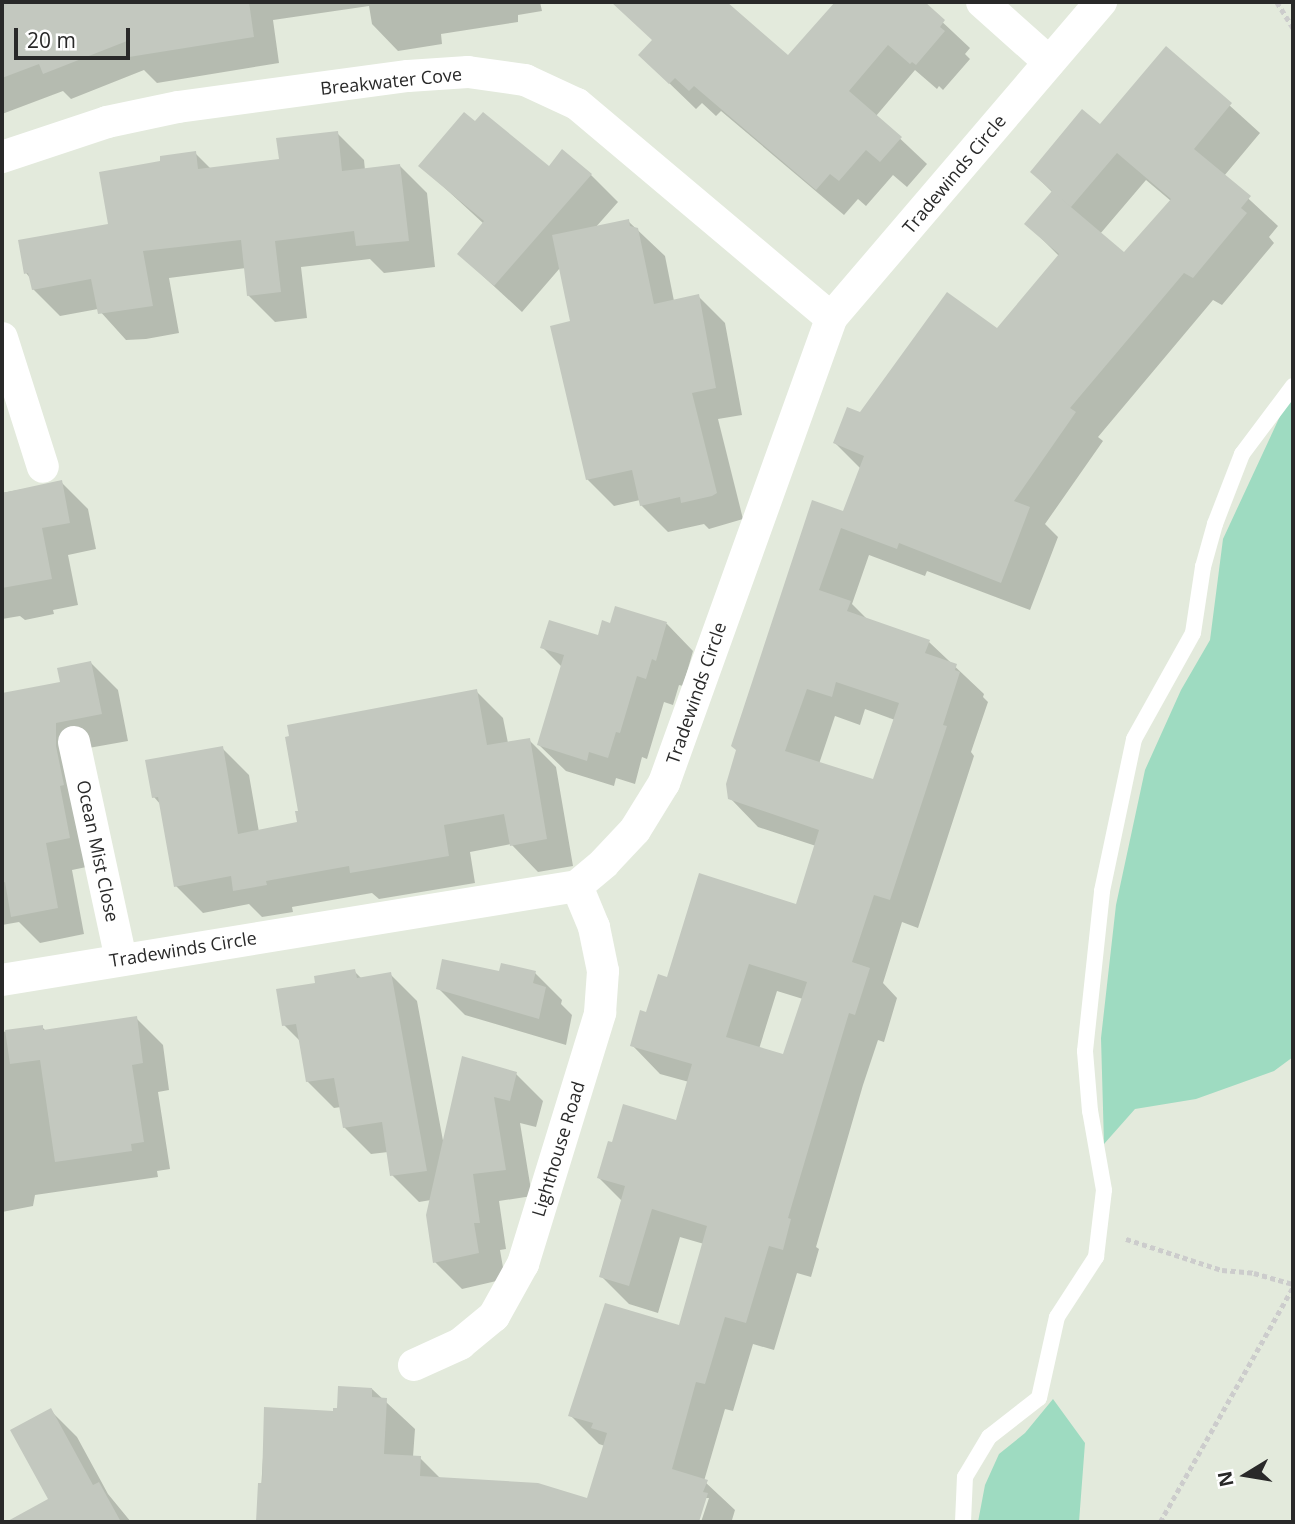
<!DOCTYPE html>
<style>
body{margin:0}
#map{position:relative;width:1295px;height:1524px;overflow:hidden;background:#e3eadc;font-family:"Open Sans",sans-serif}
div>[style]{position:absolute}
.green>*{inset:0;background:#9edbc1}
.shadow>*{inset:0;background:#0003}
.building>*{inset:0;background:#c3c8bf}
.path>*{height:4.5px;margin-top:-2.25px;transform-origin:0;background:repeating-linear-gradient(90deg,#ccc 0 5px,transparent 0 8.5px)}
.service>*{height:16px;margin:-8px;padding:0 8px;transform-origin:8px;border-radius:8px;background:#fff}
.minor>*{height:32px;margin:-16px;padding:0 16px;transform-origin:16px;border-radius:16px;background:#fff}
span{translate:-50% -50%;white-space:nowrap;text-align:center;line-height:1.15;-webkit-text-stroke:7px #fff;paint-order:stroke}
.street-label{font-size:18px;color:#292929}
.frame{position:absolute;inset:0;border:4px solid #292929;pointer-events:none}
.north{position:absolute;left:1211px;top:1440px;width:70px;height:70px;-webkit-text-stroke:5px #fff;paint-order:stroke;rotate:259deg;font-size:19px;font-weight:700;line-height:28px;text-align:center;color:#292929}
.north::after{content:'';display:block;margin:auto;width:24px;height:32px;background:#292929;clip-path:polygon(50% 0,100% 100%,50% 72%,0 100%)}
.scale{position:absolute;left:14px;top:28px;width:116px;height:32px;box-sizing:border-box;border:4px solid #292929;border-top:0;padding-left:9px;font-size:21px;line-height:24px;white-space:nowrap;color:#292929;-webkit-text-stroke:5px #fff;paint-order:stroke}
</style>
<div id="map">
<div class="green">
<div style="clip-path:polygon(1293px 398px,1293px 1057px,1274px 1071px,1196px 1099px,1135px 1109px,1104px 1144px,1101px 1038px,1116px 905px,1145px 770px,1181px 690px,1210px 640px,1223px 539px,1281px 414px)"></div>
<div style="clip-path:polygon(1053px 1399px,1085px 1443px,1079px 1522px,978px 1522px,985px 1485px,999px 1454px,1025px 1433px)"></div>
</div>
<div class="shadow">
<div style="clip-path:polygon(2px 2px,540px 2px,542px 11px,518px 15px,518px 22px,441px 34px,442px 44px,398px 51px,372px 24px,369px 6px,273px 20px,279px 63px,157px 83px,144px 70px,71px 99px,63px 91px,2px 114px)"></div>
<div style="clip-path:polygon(613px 2px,716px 2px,726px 10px,724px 2px,788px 57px,837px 2px,921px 2px,970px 48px,965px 54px,970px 59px,943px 90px,939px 86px,937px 89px,915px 70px,876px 116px,927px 164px,907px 187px,893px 175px,866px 206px,858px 199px,844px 215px,721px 111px,716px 116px,702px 103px,696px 109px,667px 81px,654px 41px)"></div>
<div style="clip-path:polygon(evenodd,1166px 48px,1260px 133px,1224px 176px,1278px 226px,1269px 237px,1274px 243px,1222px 305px,1213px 300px,1098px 437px,1103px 441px,1045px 524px,1058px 537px,1030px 610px,927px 571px,925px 576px,869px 555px,852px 604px,868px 620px,929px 642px,984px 694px,983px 697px,988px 702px,971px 752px,974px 756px,918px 928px,902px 922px,883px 983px,897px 998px,884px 1042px,878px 1040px,863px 1085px,816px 1247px,819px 1249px,811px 1277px,797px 1273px,774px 1350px,753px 1344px,733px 1411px,725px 1409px,704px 1481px,735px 1510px,732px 1520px,734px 1522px,701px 1522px,709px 1498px,705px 1498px,697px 1522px,259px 1522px,266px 1409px,335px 1413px,372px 1389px,415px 1429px,413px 1457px,420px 1458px,441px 1479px,588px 1501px,605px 1446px,599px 1444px,570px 1415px,680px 1327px,704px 1244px,680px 1237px,658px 1313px,629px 1304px,601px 1276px,622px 1201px,599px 1178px,677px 1122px,689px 1082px,660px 1074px,632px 1045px,668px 979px,797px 906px,816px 846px,758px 827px,730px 798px,861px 469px,835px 443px,860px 414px,998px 330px,1060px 257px,1027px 224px,1053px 193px,1032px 172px,1100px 127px,1166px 48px,1146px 180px,1171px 201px,1125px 255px,1100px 234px,1146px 180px,1166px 48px,865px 709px,895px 720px,874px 781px,819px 764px,835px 716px,860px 725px,865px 709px,1166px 48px,777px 991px,803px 999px,784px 1056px,759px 1049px,777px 991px)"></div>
<div style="clip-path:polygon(337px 133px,364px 160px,365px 170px,400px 166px,427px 193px,435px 267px,384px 273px,370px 259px,301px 267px,307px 318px,275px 322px,248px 295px,246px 268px,169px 278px,179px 333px,146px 339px,126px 340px,98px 309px,60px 316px,33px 289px,31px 279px,26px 273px,110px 226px,162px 162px,195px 153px,211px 169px,281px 160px)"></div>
<div style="clip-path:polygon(421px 166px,549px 168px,591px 175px,618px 202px,595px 228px,628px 221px,665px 256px,674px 301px,698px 296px,725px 323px,742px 415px,718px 419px,743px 519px,709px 529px,704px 524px,668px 532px,641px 505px,640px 500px,614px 506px,587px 479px,572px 323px,560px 268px,522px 312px,459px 254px,484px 224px)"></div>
<div style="clip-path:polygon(61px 482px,88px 509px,96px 549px,68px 555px,78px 605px,53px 610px,54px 614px,25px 620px,20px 616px,2px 619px,2px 493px)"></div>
<div style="clip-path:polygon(616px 609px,667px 624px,693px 651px,683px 686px,679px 685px,673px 705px,664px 702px,647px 759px,642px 757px,635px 784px,616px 778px,614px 786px,566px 771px,539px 745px,562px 667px,542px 647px,599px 637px,611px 625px)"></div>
<div style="clip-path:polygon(91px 663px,118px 690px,128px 741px,83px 749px,96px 865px,72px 870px,84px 934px,40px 943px,19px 922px,2px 925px,2px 695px,62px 683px)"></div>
<div style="clip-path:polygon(476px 691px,503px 718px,508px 743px,529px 740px,556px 767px,573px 866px,538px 872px,511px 844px,470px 852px,475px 883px,379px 899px,372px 893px,292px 907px,293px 912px,262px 917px,249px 904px,203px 913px,176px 886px,161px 805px,154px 797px,222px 748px,249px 775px,259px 832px,299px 824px)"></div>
<div style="clip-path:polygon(354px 971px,362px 979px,390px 974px,417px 1001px,444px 1146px,516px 1074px,543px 1101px,536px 1127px,520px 1123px,532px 1196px,499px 1201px,506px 1249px,500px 1250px,505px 1279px,462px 1289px,435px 1262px,431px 1200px,419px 1202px,392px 1175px,388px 1152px,371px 1154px,344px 1127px,341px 1107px,334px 1108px,307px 1081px,301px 1042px,284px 1025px,317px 984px)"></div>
<div style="clip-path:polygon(501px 973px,535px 973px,562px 1000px,561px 1004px,572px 1015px,566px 1045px,465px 1015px,438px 988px)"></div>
<div style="clip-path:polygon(136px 1018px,163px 1045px,169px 1090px,158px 1092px,170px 1169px,157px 1171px,158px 1177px,35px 1195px,33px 1206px,2px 1212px,2px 1032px,42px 1027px,47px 1032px)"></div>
<div style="clip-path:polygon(50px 1410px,77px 1437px,108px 1494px,131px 1522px,9px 1522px,50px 1500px)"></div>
</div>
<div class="building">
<div style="clip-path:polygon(2px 2px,249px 2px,254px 37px,129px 57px,127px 41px,43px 74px,39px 64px,2px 78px)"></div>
<div style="clip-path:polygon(611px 2px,727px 2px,788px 55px,835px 2px,925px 2px,945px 20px,940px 27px,945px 31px,916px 65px,912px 62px,910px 64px,888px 45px,849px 91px,902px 137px,880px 162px,866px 150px,839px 181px,830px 174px,816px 190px,694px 86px,689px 91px,675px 78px,669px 84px,638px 55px,652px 40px)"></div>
<div style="clip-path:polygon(evenodd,1166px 46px,1232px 103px,1194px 149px,1251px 196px,1241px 208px,1247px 213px,1193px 278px,1184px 273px,1070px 408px,1076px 412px,1014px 501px,1030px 507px,1001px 583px,899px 543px,897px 549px,841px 528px,819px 590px,851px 601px,847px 611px,930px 640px,925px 653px,957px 664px,955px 670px,960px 672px,943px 725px,947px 726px,890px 900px,874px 895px,852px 962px,870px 968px,855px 1015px,849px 1013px,836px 1056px,788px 1218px,791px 1219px,783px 1250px,769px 1246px,746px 1323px,725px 1317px,705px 1384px,696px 1382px,672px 1469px,708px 1480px,703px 1492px,708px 1493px,699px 1522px,256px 1522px,258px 1483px,262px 1483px,264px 1407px,333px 1411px,333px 1408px,337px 1408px,338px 1386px,372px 1388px,372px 1397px,387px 1398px,384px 1454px,421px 1456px,420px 1476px,538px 1483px,587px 1498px,607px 1433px,591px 1428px,593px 1423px,568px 1416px,605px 1303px,679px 1325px,707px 1226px,652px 1209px,629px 1286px,599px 1277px,625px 1186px,597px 1178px,608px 1141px,612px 1142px,623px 1104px,676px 1120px,692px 1064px,630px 1046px,640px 1010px,646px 1012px,658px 974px,667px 977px,699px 873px,796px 904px,819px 830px,728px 799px,726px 784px,736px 750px,731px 746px,812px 500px,843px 511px,864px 456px,833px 443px,847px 407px,860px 412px,947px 292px,997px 328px,1059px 254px,1024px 224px,1052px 191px,1030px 172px,1082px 109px,1100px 124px,1166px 46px,1117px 153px,1171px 199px,1124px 252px,1052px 191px,1071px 207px,1117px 153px,1166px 46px,836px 682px,899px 703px,873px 779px,785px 751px,807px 689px,832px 697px,836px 682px,1166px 46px,749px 964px,807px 982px,783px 1054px,726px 1037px,749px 964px)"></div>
<div style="clip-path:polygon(464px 112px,475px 121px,483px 112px,549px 166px,562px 149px,592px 174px,494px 286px,457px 254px,484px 221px,418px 166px)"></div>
<div style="clip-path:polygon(338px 131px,342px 171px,400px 164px,409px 241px,356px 246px,354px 231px,275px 241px,281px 292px,247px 296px,241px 240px,143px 251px,153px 306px,98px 314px,91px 279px,32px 290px,28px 273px,24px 274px,18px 240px,108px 224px,99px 172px,160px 161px,160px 156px,196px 151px,198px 169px,279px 159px,276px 138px)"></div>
<div style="clip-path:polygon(629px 219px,630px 226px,638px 228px,654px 304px,699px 294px,716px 388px,692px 393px,717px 493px,712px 496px,681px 503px,680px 497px,640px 506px,632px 470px,586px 480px,550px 326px,570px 321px,552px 235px)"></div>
<div style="clip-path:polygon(62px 480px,70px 523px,42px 528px,52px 579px,2px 588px,2px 493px)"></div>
<div style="clip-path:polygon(615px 606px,667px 622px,656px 661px,652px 659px,646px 679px,637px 676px,620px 733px,616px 732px,608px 758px,589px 752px,587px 761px,537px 745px,564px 655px,540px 648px,549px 620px,598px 635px,602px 620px,610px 623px)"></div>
<div style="clip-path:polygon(91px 661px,102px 714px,56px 723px,56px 746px,64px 785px,60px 786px,70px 838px,46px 843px,58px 908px,11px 917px,5px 882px,2px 883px,2px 693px,60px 682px,57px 668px)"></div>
<div style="clip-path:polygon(477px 689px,487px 745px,530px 738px,547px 839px,510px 846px,504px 814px,444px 825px,449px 856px,350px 873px,349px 866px,266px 881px,267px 885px,233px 891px,231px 876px,174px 887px,158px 797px,152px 798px,145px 760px,223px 746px,238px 834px,297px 822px,295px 811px,298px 811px,285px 737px,289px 736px,287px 725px)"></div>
<div style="clip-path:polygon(442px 959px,499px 971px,501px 963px,536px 971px,533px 983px,546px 987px,539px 1019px,436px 989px)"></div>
<div style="clip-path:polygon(355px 969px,357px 978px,391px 972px,427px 1171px,390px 1176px,382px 1122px,343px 1128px,334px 1078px,306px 1082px,296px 1024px,282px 1026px,276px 989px,315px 983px,314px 976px)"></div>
<div style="clip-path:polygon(137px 1016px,143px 1063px,132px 1065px,144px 1142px,131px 1144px,132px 1151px,55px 1162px,40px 1060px,10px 1064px,5px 1030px,43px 1025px,43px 1030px)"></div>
<div style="clip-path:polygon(462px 1056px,517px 1072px,510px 1101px,494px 1097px,506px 1170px,473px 1174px,480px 1223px,474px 1223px,479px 1253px,433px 1263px,426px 1215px)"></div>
<div style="clip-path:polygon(51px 1408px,93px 1485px,99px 1482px,121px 1522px,6px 1522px,48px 1499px,10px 1430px)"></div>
</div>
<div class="path">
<div style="left:1277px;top:2px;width:31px;rotate:58deg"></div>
<div style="left:1126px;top:1239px;width:101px;rotate:17.9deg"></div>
<div style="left:1222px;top:1270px;width:32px;rotate:5deg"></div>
<div style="left:1254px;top:1273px;width:41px;rotate:15.8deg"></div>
<div style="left:1160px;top:1522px;width:270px;rotate:-60.5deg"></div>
</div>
<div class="service">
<div style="left:963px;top:1522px;width:45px;rotate:-87.5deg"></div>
<div style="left:965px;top:1477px;width:47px;rotate:-59deg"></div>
<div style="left:989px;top:1437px;width:63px;rotate:-38deg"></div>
<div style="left:1039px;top:1398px;width:83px;rotate:-77.5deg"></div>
<div style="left:1057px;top:1317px;width:72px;rotate:-57deg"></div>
<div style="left:1096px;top:1257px;width:67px;rotate:-83.2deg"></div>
<div style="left:1104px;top:1190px;width:80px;rotate:-100deg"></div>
<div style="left:1090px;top:1111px;width:60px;rotate:-94.8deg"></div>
<div style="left:1085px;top:1051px;width:161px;rotate:-83.9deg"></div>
<div style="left:1102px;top:891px;width:155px;rotate:-78.1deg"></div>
<div style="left:1134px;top:739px;width:121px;rotate:-60.9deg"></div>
<div style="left:1193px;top:633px;width:67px;rotate:-81.4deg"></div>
<div style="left:1203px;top:567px;width:45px;rotate:-74.4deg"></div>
<div style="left:1215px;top:524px;width:75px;rotate:-68.9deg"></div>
<div style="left:1242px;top:454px;width:85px;rotate:-53.1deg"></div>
</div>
<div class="minor">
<div style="left:982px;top:2px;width:90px;rotate:41.8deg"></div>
<div style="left:2px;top:157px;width:111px;rotate:-18.4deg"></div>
<div style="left:107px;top:122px;width:73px;rotate:-11.9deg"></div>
<div style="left:178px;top:107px;width:232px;rotate:-7.7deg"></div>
<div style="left:408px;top:76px;width:60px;rotate:-3.8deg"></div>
<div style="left:468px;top:72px;width:58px;rotate:8deg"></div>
<div style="left:525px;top:80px;width:57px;rotate:24.8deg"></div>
<div style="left:577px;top:104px;width:332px;rotate:40.1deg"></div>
<div style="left:2px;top:338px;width:135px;rotate:72.4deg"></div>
<div style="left:74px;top:742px;width:222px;rotate:77.8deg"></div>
<div style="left:2px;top:980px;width:583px;rotate:-9.28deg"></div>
<div style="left:577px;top:886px;width:35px;rotate:-40deg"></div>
<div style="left:604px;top:863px;width:45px;rotate:-46.8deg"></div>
<div style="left:635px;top:830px;width:55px;rotate:-58.3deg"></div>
<div style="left:664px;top:783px;width:494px;rotate:-70.2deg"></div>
<div style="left:831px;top:318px;width:416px;rotate:-49.5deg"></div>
<div style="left:414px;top:1365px;width:51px;rotate:-24.5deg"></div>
<div style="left:460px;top:1344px;width:44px;rotate:-39.5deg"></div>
<div style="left:494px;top:1316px;width:60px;rotate:-60.9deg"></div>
<div style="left:523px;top:1264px;width:263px;rotate:-72.9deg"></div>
<div style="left:600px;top:1013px;width:42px;rotate:-85.9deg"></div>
<div style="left:603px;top:971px;width:45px;rotate:-101.6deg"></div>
<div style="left:594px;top:927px;width:44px;rotate:-112.5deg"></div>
</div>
<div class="street-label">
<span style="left:391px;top:81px;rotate:-6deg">Breakwater Cove</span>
<span style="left:954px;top:174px;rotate:-50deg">Tradewinds Circle</span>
<span style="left:696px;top:693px;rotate:-71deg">Tradewinds Circle</span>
<span style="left:98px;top:851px;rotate:78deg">Ocean Mist Close</span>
<span style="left:183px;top:949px;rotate:-9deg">Tradewinds Circle</span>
<span style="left:558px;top:1149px;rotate:-73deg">Lighthouse Road</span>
</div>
<div class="frame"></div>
<div class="north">N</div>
<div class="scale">20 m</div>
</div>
